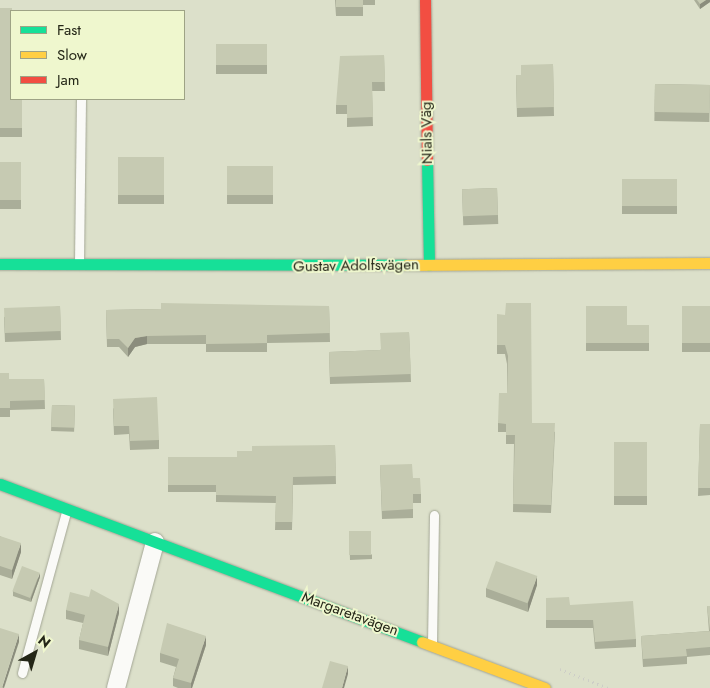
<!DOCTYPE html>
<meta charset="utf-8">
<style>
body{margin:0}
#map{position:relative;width:710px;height:688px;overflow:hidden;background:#dce0ca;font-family:Jost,sans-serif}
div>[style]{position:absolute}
.path>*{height:3px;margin-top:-1.5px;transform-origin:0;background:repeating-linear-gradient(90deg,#cdcdc7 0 1px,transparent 0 5px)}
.roads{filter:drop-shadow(0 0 1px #a3a695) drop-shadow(0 0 1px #a3a695)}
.lane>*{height:9px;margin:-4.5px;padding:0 4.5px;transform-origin:4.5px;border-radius:4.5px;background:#fafaf7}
.street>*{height:18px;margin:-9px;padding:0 9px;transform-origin:9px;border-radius:9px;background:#fafaf7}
.fast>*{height:11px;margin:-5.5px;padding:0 5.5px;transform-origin:5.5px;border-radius:5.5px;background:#16e098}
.slow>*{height:11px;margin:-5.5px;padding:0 5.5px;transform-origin:5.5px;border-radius:5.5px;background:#ffcf43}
.jam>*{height:11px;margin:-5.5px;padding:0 5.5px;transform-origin:5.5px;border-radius:5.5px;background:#f24e42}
.wall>*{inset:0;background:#aaae99;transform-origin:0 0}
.shaded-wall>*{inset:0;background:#8b8d7d}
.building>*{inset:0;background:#c6cab2;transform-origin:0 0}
span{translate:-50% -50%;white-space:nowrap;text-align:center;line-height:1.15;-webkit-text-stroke:4px #eff7ce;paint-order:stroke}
.street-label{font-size:15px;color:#242617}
.legend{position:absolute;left:10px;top:10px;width:175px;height:90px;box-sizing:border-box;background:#eff7ce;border:1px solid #9ea385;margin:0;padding:6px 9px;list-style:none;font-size:15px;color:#242617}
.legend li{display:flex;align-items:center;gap:10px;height:25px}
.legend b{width:25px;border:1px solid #9ea385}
.north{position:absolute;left:10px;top:628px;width:50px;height:50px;-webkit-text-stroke:4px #eff7ce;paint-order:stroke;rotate:39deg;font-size:14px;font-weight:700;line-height:20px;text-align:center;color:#242617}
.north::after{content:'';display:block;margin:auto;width:18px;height:22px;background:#242617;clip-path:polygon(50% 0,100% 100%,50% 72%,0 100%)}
</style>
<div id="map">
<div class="path">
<div style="left:560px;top:669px;width:52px;rotate:21.6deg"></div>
</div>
<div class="roads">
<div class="lane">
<div style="left:79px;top:263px;width:164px;rotate:-89.3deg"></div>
<div style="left:432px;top:644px;width:129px;rotate:-89.1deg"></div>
<div style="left:22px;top:673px;width:170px;rotate:-74.7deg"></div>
</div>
<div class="street">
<div style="left:116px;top:688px;width:151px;rotate:-75deg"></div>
</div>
<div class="fast">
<div style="left:427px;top:160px;width:105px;rotate:88.9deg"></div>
<div style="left:0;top:264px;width:406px;rotate:0.1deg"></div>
<div style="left:0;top:484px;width:451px;rotate:20.5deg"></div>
</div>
<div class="slow">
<div style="left:406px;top:265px;width:304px;rotate:-0.4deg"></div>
<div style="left:422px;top:642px;width:131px;rotate:20.5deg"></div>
</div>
<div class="jam">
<div style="left:425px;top:0;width:160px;rotate:89.3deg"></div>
</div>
</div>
<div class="wall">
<div style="clip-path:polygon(335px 0,375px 0,375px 5px,363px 5px,363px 16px,336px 16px)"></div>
<div style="clip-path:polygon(694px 0,710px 0,710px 2px,700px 9px)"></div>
<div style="clip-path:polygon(0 8px,11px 99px,22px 99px,22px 137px,0 137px)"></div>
<div style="left:216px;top:44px;width:51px;height:30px"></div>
<div style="clip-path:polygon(384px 55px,385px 91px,372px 91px,373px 126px,347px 127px,347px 114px,336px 114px,336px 105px)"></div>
<div style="clip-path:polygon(553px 64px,554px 116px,517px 117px,516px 75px,521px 75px)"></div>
<div style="left:655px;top:84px;width:55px;height:37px;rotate:1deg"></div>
<div style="left:118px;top:157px;width:46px;height:47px"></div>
<div style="left:0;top:162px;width:21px;height:47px"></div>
<div style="left:273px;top:166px;width:38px;height:46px;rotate:90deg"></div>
<div style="left:622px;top:179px;width:55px;height:35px"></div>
<div style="left:497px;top:188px;width:36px;height:35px;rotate:88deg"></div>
<div style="clip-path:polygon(60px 306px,61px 340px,5px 342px,4px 317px)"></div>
<div style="clip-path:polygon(329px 306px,330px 342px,267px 343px,267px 352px,206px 352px,206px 344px,147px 344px,135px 347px,128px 357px,119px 347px,107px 347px,106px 310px)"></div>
<div style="clip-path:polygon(586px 306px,627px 325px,649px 325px,649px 351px,586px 351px)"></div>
<div style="left:682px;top:306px;width:28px;height:46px"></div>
<div style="clip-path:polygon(497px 314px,532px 423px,555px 432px,551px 513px,513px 512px,514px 444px,506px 444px,506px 432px,498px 432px,498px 423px,507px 393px,507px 364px,505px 354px,497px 354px)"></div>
<div style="clip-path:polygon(409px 332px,411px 382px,330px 384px,329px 352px,380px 350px)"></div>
<div style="clip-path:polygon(0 373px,9px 379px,44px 379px,45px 409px,10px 410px,10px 417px,0 417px)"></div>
<div style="left:52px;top:405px;width:23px;height:26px;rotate:2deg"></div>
<div style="clip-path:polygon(113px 408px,159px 440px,159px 449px,130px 450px,129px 434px,114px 435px)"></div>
<div style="clip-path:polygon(700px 424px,710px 424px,710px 495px,698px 496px)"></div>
<div style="left:614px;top:442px;width:33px;height:63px"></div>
<div style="clip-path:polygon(335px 445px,336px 484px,293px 485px,292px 530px,275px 530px,276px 503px,216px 502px,216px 492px,168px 492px,168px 457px,237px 457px,252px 451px)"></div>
<div style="clip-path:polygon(380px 465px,413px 478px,421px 494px,421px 503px,413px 503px,413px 518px,382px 519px)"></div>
<div style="clip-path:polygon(349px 531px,372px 555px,372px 559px,350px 560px)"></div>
<div style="clip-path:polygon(0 536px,21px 552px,12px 579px,0 575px)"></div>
<div style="clip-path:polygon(40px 577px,31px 602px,13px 596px,13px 591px)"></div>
<div style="clip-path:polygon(537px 585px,528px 612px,486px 597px,486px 588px)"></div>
<div style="clip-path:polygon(546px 598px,570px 605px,636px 639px,636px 647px,595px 649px,593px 628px,546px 628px)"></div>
<div style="clip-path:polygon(707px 606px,710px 606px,710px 655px,687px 657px,687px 664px,643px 667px,641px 636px,709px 631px)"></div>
<div style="clip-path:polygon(66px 610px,119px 613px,108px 656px,79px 649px,79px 640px,83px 623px,66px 619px)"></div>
<div style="clip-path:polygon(206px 645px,192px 688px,178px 688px,173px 686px,173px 678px,176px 667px,160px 662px,160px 653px)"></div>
</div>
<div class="shaded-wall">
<div style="clip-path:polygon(706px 0,710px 0,710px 2px,700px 9px,700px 4px)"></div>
<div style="clip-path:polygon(147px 336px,147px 344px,135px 347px,128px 357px,128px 348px,135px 338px)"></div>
<div style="clip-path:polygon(21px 543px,21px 552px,12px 579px,12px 570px)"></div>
<div style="clip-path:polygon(40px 573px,40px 577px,31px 602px,31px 598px)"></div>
<div style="clip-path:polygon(537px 576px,537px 585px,528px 612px,528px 603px)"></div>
<div style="clip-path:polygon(119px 604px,119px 613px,108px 656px,108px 647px)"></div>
<div style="clip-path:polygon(19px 634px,19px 642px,4px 688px,2px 688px)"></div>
<div style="clip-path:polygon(206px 636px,206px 645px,192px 688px,191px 688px,191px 683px)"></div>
<div style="clip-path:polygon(348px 666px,348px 674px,344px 688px,342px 688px)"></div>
</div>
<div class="building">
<div style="left:336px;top:0;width:27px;height:7px"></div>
<div style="clip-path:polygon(697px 0,706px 0,700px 4px)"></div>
<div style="clip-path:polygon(0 8px,12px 8px,12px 11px,11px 11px,11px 99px,22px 99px,22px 128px,0 128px)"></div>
<div style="left:216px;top:44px;width:51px;height:21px"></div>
<div style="clip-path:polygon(384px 55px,385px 82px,372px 82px,373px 117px,347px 118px,347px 105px,336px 105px,340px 56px)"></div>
<div style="clip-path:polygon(553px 64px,554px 107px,517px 108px,516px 75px,521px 75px,521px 65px)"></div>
<div style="left:655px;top:84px;width:55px;height:28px;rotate:1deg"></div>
<div style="left:118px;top:157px;width:46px;height:38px"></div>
<div style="left:0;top:162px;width:21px;height:38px"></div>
<div style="left:273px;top:166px;width:29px;height:46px;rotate:90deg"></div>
<div style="left:622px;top:179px;width:55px;height:27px"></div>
<div style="left:497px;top:188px;width:27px;height:35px;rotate:88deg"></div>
<div style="clip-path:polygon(161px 303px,329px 306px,330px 333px,267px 335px,267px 343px,206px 344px,206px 335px,147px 336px,135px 338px,128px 348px,119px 339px,107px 339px,106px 310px,161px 309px)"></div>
<div style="clip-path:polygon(506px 303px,531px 303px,532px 423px,555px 423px,551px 505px,513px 504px,515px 435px,506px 435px,506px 424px,498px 423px,499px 393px,507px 393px,508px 356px,505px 345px,497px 345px,497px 314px,505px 315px)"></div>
<div style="left:60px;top:306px;width:25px;height:56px;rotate:88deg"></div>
<div style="clip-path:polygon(586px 306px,627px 306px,627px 325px,649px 325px,649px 343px,586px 343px)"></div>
<div style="left:682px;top:306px;width:28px;height:37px"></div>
<div style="clip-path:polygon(409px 332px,411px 374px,330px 377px,329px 352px,381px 350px,380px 333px)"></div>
<div style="clip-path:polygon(0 373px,9px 373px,9px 379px,44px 379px,45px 400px,10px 401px,10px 408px,0 408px)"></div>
<div style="clip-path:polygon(157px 397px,159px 440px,130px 441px,129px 426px,114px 426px,113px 399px)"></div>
<div style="left:52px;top:405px;width:23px;height:22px;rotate:2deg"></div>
<div style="clip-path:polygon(700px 424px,710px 424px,710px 488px,698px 488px)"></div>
<div style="left:614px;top:442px;width:33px;height:54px"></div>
<div style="clip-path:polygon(335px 445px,336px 476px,293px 477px,292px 522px,275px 522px,276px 496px,216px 495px,216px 485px,168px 485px,168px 457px,237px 457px,237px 451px,252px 451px,252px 446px)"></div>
<div style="clip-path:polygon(412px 464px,413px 478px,420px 478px,421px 494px,413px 494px,413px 509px,382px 511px,380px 465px)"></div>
<div style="left:349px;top:531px;width:22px;height:24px"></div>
<div style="clip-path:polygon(0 536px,21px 543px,12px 570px,0 566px)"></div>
<div style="left:496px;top:561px;width:44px;height:29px;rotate:20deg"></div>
<div style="left:22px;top:566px;width:19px;height:27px;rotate:21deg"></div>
<div style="clip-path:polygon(91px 589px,119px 604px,108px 647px,79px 640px,85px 615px,66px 610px,70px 592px,89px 597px)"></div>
<div style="clip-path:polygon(569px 597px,570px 605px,633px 601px,636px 639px,595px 642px,593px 620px,546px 620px,546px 598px)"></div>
<div style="clip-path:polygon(707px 606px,710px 606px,710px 647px,686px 649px,687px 656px,643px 659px,641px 636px,710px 631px)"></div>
<div style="clip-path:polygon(167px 623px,206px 636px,191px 683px,173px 678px,179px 659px,160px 653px)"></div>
<div style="clip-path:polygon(0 628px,19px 634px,2px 687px,4px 688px,0 688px)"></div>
<div style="clip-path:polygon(330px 661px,348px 666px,342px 688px,322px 688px)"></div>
</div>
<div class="street-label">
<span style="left:427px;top:133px;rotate:-91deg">Nials Väg</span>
<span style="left:356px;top:266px;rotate:-1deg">Gustav Adolfsvägen</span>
<span style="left:350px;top:614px;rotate:20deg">Margaretavägen</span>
</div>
<ul class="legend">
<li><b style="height:6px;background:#16e098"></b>Fast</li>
<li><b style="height:6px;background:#ffcf43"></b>Slow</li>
<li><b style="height:6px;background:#f24e42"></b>Jam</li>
</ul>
<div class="north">N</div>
</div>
